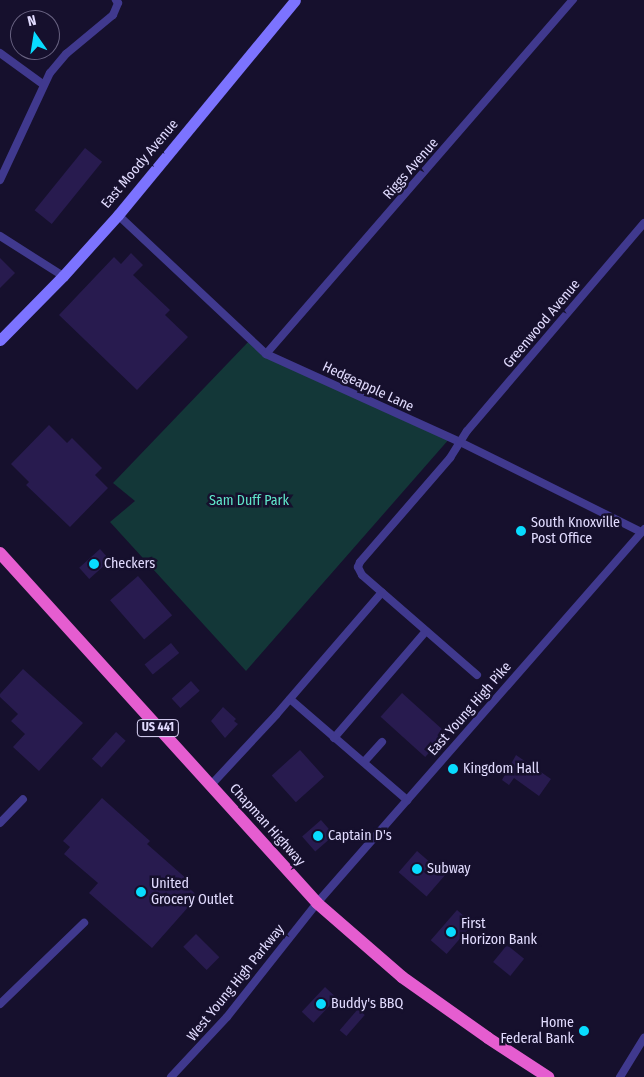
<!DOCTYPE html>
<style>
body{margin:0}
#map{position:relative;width:644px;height:1077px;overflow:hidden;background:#16102d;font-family:"Fira Sans Condensed",sans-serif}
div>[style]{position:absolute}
.green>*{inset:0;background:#133738}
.building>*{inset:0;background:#281b4f;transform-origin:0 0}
.minor>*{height:8px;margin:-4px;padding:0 4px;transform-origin:4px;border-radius:4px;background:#40398e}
.secondary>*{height:11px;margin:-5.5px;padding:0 5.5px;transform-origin:5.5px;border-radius:5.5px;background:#7c73ff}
.trunk>*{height:12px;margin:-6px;padding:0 6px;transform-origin:6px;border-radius:6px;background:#e55dd0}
.dots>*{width:14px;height:14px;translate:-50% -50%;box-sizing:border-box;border:2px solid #16102d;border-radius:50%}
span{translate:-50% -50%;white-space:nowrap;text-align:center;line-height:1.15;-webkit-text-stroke:5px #16102d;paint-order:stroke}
.shield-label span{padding:1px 4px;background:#16102d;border:1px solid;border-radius:4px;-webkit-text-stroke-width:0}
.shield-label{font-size:12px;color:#e2dcff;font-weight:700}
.street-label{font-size:14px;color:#e2dcff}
.park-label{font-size:14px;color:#60e7cb}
.poi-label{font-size:14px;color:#e2dcff}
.left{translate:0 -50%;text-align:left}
.right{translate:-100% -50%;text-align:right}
.north{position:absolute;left:10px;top:10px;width:50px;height:50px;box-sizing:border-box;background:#16102d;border:1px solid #686281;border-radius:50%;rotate:347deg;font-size:14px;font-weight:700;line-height:20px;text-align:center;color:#e2dcff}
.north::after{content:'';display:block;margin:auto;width:18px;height:22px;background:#08dcff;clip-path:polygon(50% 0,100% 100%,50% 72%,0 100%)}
</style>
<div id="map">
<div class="green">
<div style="clip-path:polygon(251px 339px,266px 354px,450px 438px,246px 671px,110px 522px,135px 501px,113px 483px)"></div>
</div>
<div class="building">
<div style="left:85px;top:148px;width:22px;height:80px;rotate:39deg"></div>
<div style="clip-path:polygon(131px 253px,143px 265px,133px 275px,170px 310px,165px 315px,188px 337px,137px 390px,59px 315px,114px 257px,121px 264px)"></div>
<div style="clip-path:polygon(0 258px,15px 273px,0 288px)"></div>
<div style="clip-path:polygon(49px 425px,67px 443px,72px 438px,102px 468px,95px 475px,108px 488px,70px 527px,26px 485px,29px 482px,11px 464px)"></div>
<div style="left:100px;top:549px;width:15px;height:28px;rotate:48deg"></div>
<div style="left:138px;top:576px;width:52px;height:37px;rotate:49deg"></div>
<div style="left:171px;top:643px;width:13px;height:34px;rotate:51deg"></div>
<div style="clip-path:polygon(23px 669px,83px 723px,39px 771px,13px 747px,25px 734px,11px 721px,18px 714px,0 697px,0 694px)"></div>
<div style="left:191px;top:681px;width:13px;height:26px;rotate:48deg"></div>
<div style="left:402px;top:693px;width:60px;height:32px;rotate:42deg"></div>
<div style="clip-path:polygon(223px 707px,236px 719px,234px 721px,238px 724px,225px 738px,211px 721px)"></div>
<div style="left:116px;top:732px;width:13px;height:36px;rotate:42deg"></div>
<div style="left:300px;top:750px;width:36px;height:38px;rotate:48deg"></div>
<div style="clip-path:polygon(516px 755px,551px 779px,539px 796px,514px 778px,509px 785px,502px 780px)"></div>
<div style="clip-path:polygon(102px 798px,150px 841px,147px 844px,188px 880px,184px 884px,198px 896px,152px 948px,89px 893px,98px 883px,64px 854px,70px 847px,63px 841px)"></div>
<div style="left:321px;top:820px;width:20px;height:25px;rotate:49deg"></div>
<div style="left:417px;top:851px;width:37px;height:28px;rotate:41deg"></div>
<div style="left:457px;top:910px;width:21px;height:40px;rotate:41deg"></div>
<div style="left:196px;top:934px;width:33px;height:18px;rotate:45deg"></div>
<div style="left:507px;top:945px;width:22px;height:22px;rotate:39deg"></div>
<div style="left:325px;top:987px;width:16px;height:34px;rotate:43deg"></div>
<div style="left:358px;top:1009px;width:9px;height:28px;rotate:41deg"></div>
</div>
<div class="minor">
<div style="left:0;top:53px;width:54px;rotate:36deg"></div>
<div style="left:0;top:180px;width:118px;rotate:-65deg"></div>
<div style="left:50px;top:73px;width:25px;rotate:-50deg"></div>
<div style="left:66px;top:54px;width:61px;rotate:-39.7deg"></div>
<div style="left:113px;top:15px;width:13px;rotate:-67deg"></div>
<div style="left:118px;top:3px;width:4px;rotate:-124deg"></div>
<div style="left:118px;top:215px;width:203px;rotate:43.2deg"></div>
<div style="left:266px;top:354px;width:213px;rotate:24.4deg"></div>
<div style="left:460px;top:442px;width:202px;rotate:26.4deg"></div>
<div style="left:0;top:236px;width:75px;rotate:32.4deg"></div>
<div style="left:266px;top:354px;width:469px;rotate:-49.1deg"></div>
<div style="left:477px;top:675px;width:152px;rotate:-139deg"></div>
<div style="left:362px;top:575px;width:9px;rotate:-117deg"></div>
<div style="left:358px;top:567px;width:5px;rotate:-68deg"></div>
<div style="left:360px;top:562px;width:138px;rotate:-49.1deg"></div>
<div style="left:450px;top:458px;width:32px;rotate:-58deg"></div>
<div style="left:467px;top:431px;width:273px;rotate:-49.6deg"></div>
<div style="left:290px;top:699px;width:155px;rotate:40.8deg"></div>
<div style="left:334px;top:738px;width:141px;rotate:-49.3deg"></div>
<div style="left:364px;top:762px;width:27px;rotate:-48deg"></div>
<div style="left:211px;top:785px;width:96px;rotate:-47.1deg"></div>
<div style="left:276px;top:715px;width:162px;rotate:-49.2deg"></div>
<div style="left:0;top:823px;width:33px;rotate:-46deg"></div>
<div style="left:0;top:1004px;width:117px;rotate:-44deg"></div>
<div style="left:171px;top:1077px;width:82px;rotate:-47deg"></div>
<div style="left:227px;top:1017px;width:145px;rotate:-51.7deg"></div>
<div style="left:317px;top:903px;width:497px;rotate:-48.8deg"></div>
<div style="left:620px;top:1077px;width:46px;rotate:-58.4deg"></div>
</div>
<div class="secondary">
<div style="left:0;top:340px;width:90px;rotate:-45.5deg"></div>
<div style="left:63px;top:276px;width:82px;rotate:-48deg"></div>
<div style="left:118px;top:215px;width:278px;rotate:-50.5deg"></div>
</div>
<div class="trunk">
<div style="left:0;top:553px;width:472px;rotate:47.8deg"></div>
<div style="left:317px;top:903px;width:113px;rotate:41deg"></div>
<div style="left:402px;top:977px;width:105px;rotate:35.3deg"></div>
<div style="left:488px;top:1038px;width:72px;rotate:33deg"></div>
</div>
<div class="dots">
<div style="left:521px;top:531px;background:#08dcff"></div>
<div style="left:94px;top:564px;background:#08dcff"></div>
<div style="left:453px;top:769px;background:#08dcff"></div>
<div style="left:318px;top:836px;background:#08dcff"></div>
<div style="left:417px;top:869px;background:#08dcff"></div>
<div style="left:141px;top:892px;background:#08dcff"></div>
<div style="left:451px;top:932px;background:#08dcff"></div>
<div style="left:321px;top:1004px;background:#08dcff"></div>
<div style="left:584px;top:1031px;background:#08dcff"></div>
</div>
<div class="shield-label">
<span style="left:158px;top:728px">US 441</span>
</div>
<div class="street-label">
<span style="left:140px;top:164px;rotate:-50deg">East Moody Avenue</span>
<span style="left:411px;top:169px;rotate:-49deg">Riggs Avenue</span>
<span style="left:542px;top:324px;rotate:-50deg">Greenwood Avenue</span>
<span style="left:368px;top:387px;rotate:25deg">Hedgeapple Lane</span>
<span style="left:470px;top:709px;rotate:-49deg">East Young High Pike</span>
<span style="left:267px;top:825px;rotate:48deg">Chapman Highway</span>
<span style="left:236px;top:983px;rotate:-51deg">West Young High Parkway</span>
</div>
<div class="park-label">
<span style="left:249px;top:501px">Sam Duff Park</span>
</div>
<div class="poi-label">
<span class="left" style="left:531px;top:531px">South Knoxville<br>Post Office</span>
<span class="left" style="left:104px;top:564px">Checkers</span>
<span class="left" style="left:463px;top:769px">Kingdom Hall</span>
<span class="left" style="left:328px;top:836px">Captain D's</span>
<span class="left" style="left:427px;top:869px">Subway</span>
<span class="left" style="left:151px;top:892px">United<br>Grocery Outlet</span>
<span class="left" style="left:461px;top:932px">First<br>Horizon Bank</span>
<span class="left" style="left:331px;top:1004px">Buddy's BBQ</span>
<span class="right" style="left:574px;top:1031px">Home<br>Federal Bank</span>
</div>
<div class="north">N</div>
</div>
